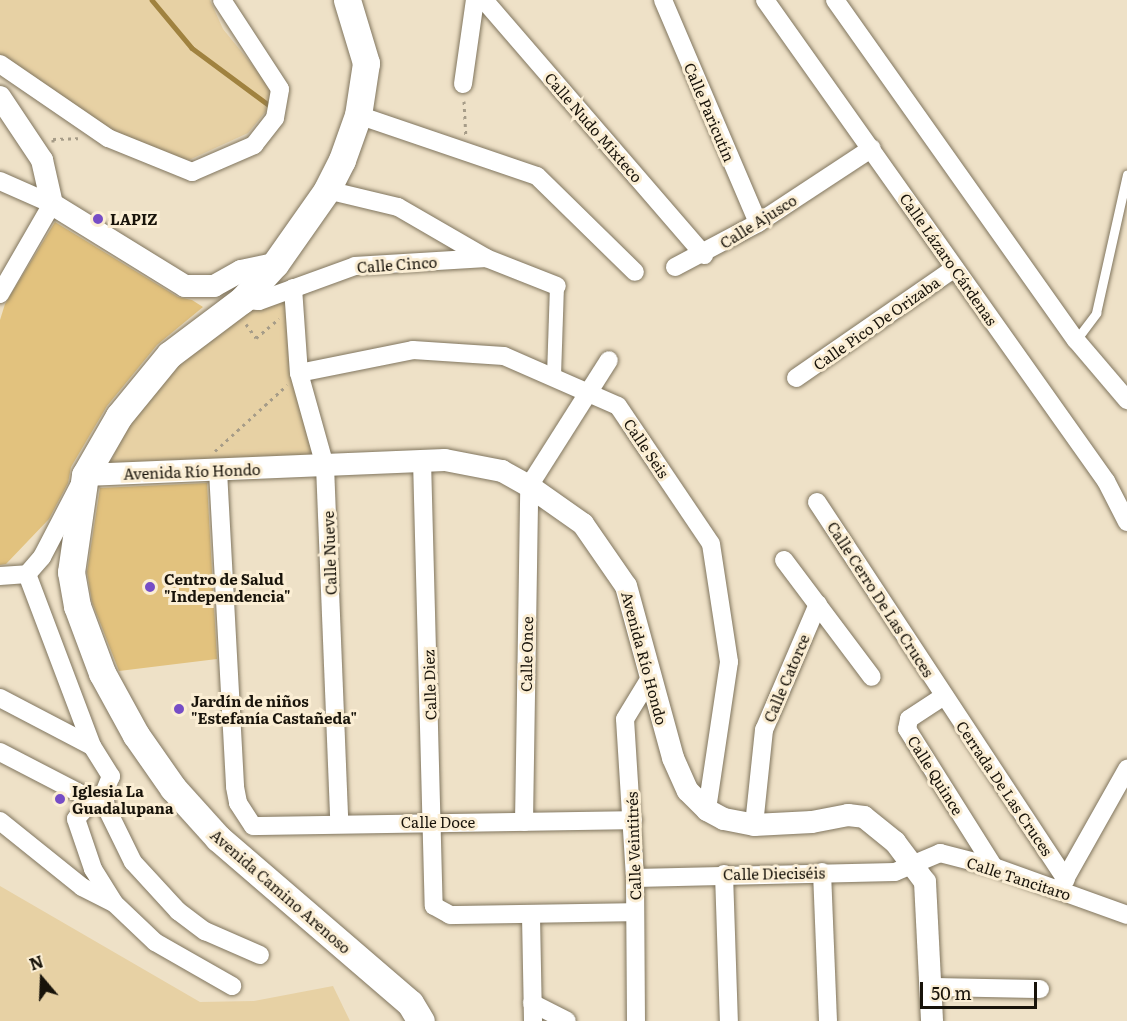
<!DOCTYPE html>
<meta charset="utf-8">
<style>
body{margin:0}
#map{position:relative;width:1127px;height:1021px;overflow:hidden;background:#eee1c7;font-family:Literata,serif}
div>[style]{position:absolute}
.green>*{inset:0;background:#e7d1a4}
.stream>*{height:4.5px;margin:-2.25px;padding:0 2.25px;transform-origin:2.25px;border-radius:2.25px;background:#a0823f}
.building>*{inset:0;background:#e2c27e}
.path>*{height:3px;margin-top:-1.5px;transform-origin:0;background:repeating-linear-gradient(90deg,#a69c88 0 3px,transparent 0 7.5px)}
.roads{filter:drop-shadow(0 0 2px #80755e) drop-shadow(0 0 2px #80755e)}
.service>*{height:9px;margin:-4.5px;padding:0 4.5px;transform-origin:4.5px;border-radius:4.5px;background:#fff}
.pedestrian>*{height:14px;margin:-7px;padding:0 7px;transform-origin:7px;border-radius:7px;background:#fff}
.minor>*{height:18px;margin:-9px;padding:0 9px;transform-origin:9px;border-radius:9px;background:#fff}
.tertiary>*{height:22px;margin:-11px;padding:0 11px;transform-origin:11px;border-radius:11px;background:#fff}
.secondary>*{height:27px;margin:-13.5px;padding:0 13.5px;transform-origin:13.5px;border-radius:13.5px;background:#fff}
.dots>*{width:16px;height:16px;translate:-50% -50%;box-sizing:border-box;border:3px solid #fbeed4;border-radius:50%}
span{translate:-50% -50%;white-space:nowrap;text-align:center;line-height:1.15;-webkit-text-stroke:6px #fbeed4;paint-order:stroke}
.street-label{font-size:15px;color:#18130a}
.poi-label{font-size:15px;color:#18130a;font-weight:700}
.left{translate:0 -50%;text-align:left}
.north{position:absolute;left:12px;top:949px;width:60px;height:60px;-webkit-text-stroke:4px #fbeed4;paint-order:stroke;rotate:341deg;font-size:16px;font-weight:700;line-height:24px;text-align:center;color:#18130a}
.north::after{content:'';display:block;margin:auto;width:21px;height:27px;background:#18130a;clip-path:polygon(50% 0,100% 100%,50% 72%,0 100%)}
.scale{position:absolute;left:920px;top:982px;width:117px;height:27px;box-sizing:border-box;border:3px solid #18130a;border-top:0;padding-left:8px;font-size:18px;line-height:21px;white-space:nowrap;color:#18130a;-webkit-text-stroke:4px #fbeed4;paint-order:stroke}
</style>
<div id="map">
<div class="green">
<div style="clip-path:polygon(0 0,210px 0,223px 29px,271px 88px,270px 106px,248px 133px,189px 160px,108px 138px,0 64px)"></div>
<div style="clip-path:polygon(286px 297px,317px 462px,105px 475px,125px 430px,187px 355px,251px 310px)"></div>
<div style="clip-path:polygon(0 886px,200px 1002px,254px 1001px,333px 986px,350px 1021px,0 1021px)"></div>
</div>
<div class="stream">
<div style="left:152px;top:0;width:62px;rotate:50.2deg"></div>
<div style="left:192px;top:48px;width:97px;rotate:36.6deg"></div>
</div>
<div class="building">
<div style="clip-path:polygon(55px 222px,178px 297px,192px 300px,203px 307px,157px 345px,107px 406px,71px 467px,68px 483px,49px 519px,6px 564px,0 565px,0 320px,5px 304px)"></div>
<div style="clip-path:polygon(207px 483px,217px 659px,119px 671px,92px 602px,87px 572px,100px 488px)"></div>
</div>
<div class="path">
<div style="left:464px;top:101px;width:35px;rotate:87deg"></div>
<div style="left:53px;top:142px;width:3px;rotate:-90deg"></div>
<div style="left:53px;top:139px;width:25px;rotate:-2deg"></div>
<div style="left:246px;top:324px;width:17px;rotate:54deg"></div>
<div style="left:256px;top:338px;width:30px;rotate:-40deg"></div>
<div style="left:215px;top:451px;width:98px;rotate:-42.5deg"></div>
</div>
<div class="roads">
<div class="service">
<div style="left:1076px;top:340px;width:34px;rotate:-53deg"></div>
<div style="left:1096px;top:313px;width:142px;rotate:-77.4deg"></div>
</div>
<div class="pedestrian">
<div style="left:554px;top:376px;width:90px;rotate:-88.1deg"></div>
</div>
<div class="minor">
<div style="left:484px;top:0;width:337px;rotate:49.2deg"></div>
<div style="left:663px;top:0;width:242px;rotate:66.9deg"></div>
<div style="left:765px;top:0;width:590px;rotate:54.67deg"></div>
<div style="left:1106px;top:481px;width:46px;rotate:62.9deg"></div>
<div style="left:835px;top:0;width:417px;rotate:54.7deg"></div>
<div style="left:1076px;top:340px;width:79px;rotate:49.6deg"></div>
<div style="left:0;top:64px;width:131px;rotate:34.4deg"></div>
<div style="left:108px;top:138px;width:91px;rotate:22deg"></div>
<div style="left:192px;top:172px;width:68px;rotate:-23.5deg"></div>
<div style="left:254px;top:145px;width:34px;rotate:-52deg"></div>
<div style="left:275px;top:118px;width:29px;rotate:-80deg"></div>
<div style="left:280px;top:89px;width:106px;rotate:-123.1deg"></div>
<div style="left:463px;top:84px;width:85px;rotate:-81.9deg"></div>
<div style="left:358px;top:115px;width:189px;rotate:18.8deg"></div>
<div style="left:537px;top:176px;width:137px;rotate:44.4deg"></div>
<div style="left:0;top:181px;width:57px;rotate:23.9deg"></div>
<div style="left:52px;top:204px;width:104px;rotate:120deg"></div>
<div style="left:327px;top:190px;width:73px;rotate:13.5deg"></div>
<div style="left:398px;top:207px;width:102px;rotate:30.1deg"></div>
<div style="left:486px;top:258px;width:76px;rotate:21.5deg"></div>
<div style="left:675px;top:267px;width:94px;rotate:-27.9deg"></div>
<div style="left:758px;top:223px;width:136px;rotate:-33.3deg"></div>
<div style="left:293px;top:288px;width:85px;rotate:86deg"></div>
<div style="left:299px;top:373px;width:97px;rotate:74.4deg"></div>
<div style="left:325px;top:466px;width:355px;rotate:87.7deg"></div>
<div style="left:242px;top:300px;width:17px;rotate:3deg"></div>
<div style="left:259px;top:301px;width:102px;rotate:-20deg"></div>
<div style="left:355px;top:266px;width:131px;rotate:-3.5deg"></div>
<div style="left:299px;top:373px;width:116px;rotate:-11.4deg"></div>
<div style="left:413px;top:350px;width:91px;rotate:3.8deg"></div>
<div style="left:504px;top:356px;width:124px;rotate:23.7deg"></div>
<div style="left:618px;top:406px;width:166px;rotate:56deg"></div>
<div style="left:711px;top:544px;width:119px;rotate:81.3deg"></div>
<div style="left:729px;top:662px;width:150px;rotate:98.5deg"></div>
<div style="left:796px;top:378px;width:193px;rotate:-34.7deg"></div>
<div style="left:422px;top:460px;width:446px;rotate:88.5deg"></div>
<div style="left:434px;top:906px;width:18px;rotate:29deg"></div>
<div style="left:450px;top:915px;width:185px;rotate:-0.9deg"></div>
<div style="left:218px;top:471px;width:316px;rotate:86.9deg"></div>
<div style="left:235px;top:787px;width:16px;rotate:79deg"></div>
<div style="left:238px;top:803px;width:27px;rotate:57deg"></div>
<div style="left:253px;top:826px;width:380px;rotate:-0.9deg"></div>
<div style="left:80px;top:484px;width:82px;rotate:117.5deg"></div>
<div style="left:42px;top:557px;width:23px;rotate:131deg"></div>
<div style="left:27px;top:574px;width:184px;rotate:69.3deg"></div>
<div style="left:817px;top:502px;width:452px;rotate:56.6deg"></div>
<div style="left:784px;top:560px;width:146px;rotate:53.1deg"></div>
<div style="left:0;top:576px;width:27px;rotate:-4deg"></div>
<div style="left:944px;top:696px;width:42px;rotate:146.7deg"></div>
<div style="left:909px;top:719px;width:10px;rotate:101deg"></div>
<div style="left:907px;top:729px;width:163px;rotate:57.8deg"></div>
<div style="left:0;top:698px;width:104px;rotate:27.6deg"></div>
<div style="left:92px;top:746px;width:36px;rotate:58deg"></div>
<div style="left:111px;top:776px;width:18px;rotate:112deg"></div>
<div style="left:104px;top:793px;width:14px;rotate:82deg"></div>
<div style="left:0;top:752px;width:119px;rotate:27.4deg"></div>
<div style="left:106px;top:807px;width:61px;rotate:63.9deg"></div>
<div style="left:133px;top:862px;width:67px;rotate:47.4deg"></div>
<div style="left:178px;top:911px;width:34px;rotate:37deg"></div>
<div style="left:205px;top:931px;width:60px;rotate:23.6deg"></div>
<div style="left:92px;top:801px;width:24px;rotate:132deg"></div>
<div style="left:76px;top:819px;width:53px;rotate:71.2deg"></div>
<div style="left:93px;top:869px;width:40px;rotate:58deg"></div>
<div style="left:0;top:821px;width:105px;rotate:38.8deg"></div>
<div style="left:82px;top:887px;width:36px;rotate:27deg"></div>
<div style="left:114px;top:903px;width:57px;rotate:43.6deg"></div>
<div style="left:155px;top:942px;width:89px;rotate:29.7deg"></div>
<div style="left:524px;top:822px;width:336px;rotate:-89.1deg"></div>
<div style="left:529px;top:486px;width:149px;rotate:-57.6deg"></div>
<div style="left:754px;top:825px;width:96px;rotate:-84deg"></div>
<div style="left:764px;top:730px;width:137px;rotate:-66.8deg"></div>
<div style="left:822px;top:872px;width:149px;rotate:87.7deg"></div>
<div style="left:724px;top:874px;width:147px;rotate:88.1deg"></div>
<div style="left:635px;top:878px;width:260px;rotate:-1.3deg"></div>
<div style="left:895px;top:872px;width:49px;rotate:-22.9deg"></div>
<div style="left:940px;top:853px;width:56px;rotate:14.5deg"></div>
<div style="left:994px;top:867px;width:141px;rotate:19.8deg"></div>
<div style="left:1060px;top:888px;width:137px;rotate:-60.6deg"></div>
<div style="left:531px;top:916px;width:105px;rotate:88.9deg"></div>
<div style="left:931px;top:987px;width:109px;rotate:1.1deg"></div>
<div style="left:532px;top:1003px;width:39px;rotate:27deg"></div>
<div style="left:636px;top:1021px;width:143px;rotate:-90.4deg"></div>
<div style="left:635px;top:878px;width:159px;rotate:-93.6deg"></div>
<div style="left:625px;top:719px;width:48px;rotate:-58.6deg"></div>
</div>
<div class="tertiary">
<div style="left:0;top:97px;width:76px;rotate:56.3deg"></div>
<div style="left:42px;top:160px;width:45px;rotate:77.2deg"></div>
<div style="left:52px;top:204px;width:156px;rotate:31.7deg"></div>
<div style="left:185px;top:286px;width:29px"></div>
<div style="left:214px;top:286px;width:31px;rotate:-29deg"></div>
<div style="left:241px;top:271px;width:35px;rotate:-12deg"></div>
<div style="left:85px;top:475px;width:360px;rotate:-2.4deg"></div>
<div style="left:445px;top:460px;width:58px;rotate:10.9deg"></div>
<div style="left:502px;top:471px;width:31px;rotate:29deg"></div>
<div style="left:529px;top:486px;width:66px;rotate:35.1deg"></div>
<div style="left:583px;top:524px;width:75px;rotate:55.3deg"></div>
<div style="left:626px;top:586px;width:178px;rotate:74.7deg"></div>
<div style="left:673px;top:758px;width:36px;rotate:66deg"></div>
<div style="left:688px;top:791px;width:27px;rotate:45deg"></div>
<div style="left:707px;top:810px;width:19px;rotate:28deg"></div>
<div style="left:724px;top:819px;width:31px;rotate:11deg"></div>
<div style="left:754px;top:825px;width:58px;rotate:-3deg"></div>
<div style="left:812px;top:822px;width:37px;rotate:-11deg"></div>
<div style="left:848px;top:815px;width:16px;rotate:7deg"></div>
<div style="left:864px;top:817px;width:40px;rotate:39deg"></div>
<div style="left:895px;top:842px;width:50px;rotate:53.1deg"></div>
<div style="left:925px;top:882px;width:139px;rotate:87.1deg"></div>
</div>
<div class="secondary">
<div style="left:347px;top:0;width:66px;rotate:73.2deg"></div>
<div style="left:366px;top:63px;width:53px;rotate:98.7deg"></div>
<div style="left:358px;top:115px;width:48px;rotate:109.6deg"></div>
<div style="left:342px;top:160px;width:34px;rotate:117deg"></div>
<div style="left:327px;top:190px;width:90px;rotate:125.1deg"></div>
<div style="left:275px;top:264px;width:49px;rotate:132.5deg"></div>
<div style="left:242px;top:300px;width:91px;rotate:143deg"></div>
<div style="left:169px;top:355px;width:79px;rotate:129.3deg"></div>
<div style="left:119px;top:416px;width:68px;rotate:120deg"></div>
<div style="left:85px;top:475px;width:98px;rotate:98.2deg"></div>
<div style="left:71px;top:572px;width:35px;rotate:80deg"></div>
<div style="left:77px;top:606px;width:72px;rotate:69.5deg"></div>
<div style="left:102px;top:673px;width:71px;rotate:61.3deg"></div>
<div style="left:136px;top:735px;width:65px;rotate:55.1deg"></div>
<div style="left:173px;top:788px;width:67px;rotate:48deg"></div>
<div style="left:218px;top:838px;width:253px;rotate:40.7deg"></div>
<div style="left:410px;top:1003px;width:21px;rotate:59deg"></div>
</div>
</div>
<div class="dots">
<div style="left:98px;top:219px;background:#764dc6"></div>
<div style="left:150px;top:587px;background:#764dc6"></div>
<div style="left:179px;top:709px;background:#764dc6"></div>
<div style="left:60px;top:799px;background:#764dc6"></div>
</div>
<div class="street-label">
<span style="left:710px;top:112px;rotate:67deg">Calle Paricutín</span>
<span style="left:594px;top:127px;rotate:49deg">Calle Nudo Mixteco</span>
<span style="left:758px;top:221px;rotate:-32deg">Calle Ajusco</span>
<span style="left:949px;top:259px;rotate:55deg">Calle Lázaro Cárdenas</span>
<span style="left:397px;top:264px;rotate:-4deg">Calle Cinco</span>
<span style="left:876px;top:323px;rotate:-35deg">Calle Pico De Orizaba</span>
<span style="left:647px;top:448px;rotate:56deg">Calle Seis</span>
<span style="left:192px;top:471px;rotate:-2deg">Avenida Río Hondo</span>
<span style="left:329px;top:553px;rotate:-92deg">Calle Nueve</span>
<span style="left:881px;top:599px;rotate:57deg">Calle Cerro De Las Cruces</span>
<span style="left:526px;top:654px;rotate:-89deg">Calle Once</span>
<span style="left:645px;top:658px;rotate:75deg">Avenida Río Hondo</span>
<span style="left:786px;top:678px;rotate:-67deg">Calle Catorce</span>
<span style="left:429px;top:685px;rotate:-92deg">Calle Diez</span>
<span style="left:936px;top:775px;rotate:58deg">Calle Quince</span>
<span style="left:1005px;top:788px;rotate:56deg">Cerrada De Las Cruces</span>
<span style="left:438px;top:822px">Calle Doce</span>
<span style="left:633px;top:846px;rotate:-92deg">Calle Veintitrés</span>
<span style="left:774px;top:873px;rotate:-1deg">Calle Dieciséis</span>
<span style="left:1019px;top:878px;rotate:18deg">Calle Tancitaro</span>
<span style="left:281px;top:891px;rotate:41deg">Avenida Camino Arenoso</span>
</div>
<div class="poi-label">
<span class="left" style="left:110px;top:219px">LAPIZ</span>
<span class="left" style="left:164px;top:587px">Centro de Salud<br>"Independencia"</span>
<span class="left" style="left:191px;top:709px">Jardín de niños<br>"Estefanía Castañeda"</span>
<span class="left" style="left:72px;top:799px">Iglesia La<br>Guadalupana</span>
</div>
<div class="north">N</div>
<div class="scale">50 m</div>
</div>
